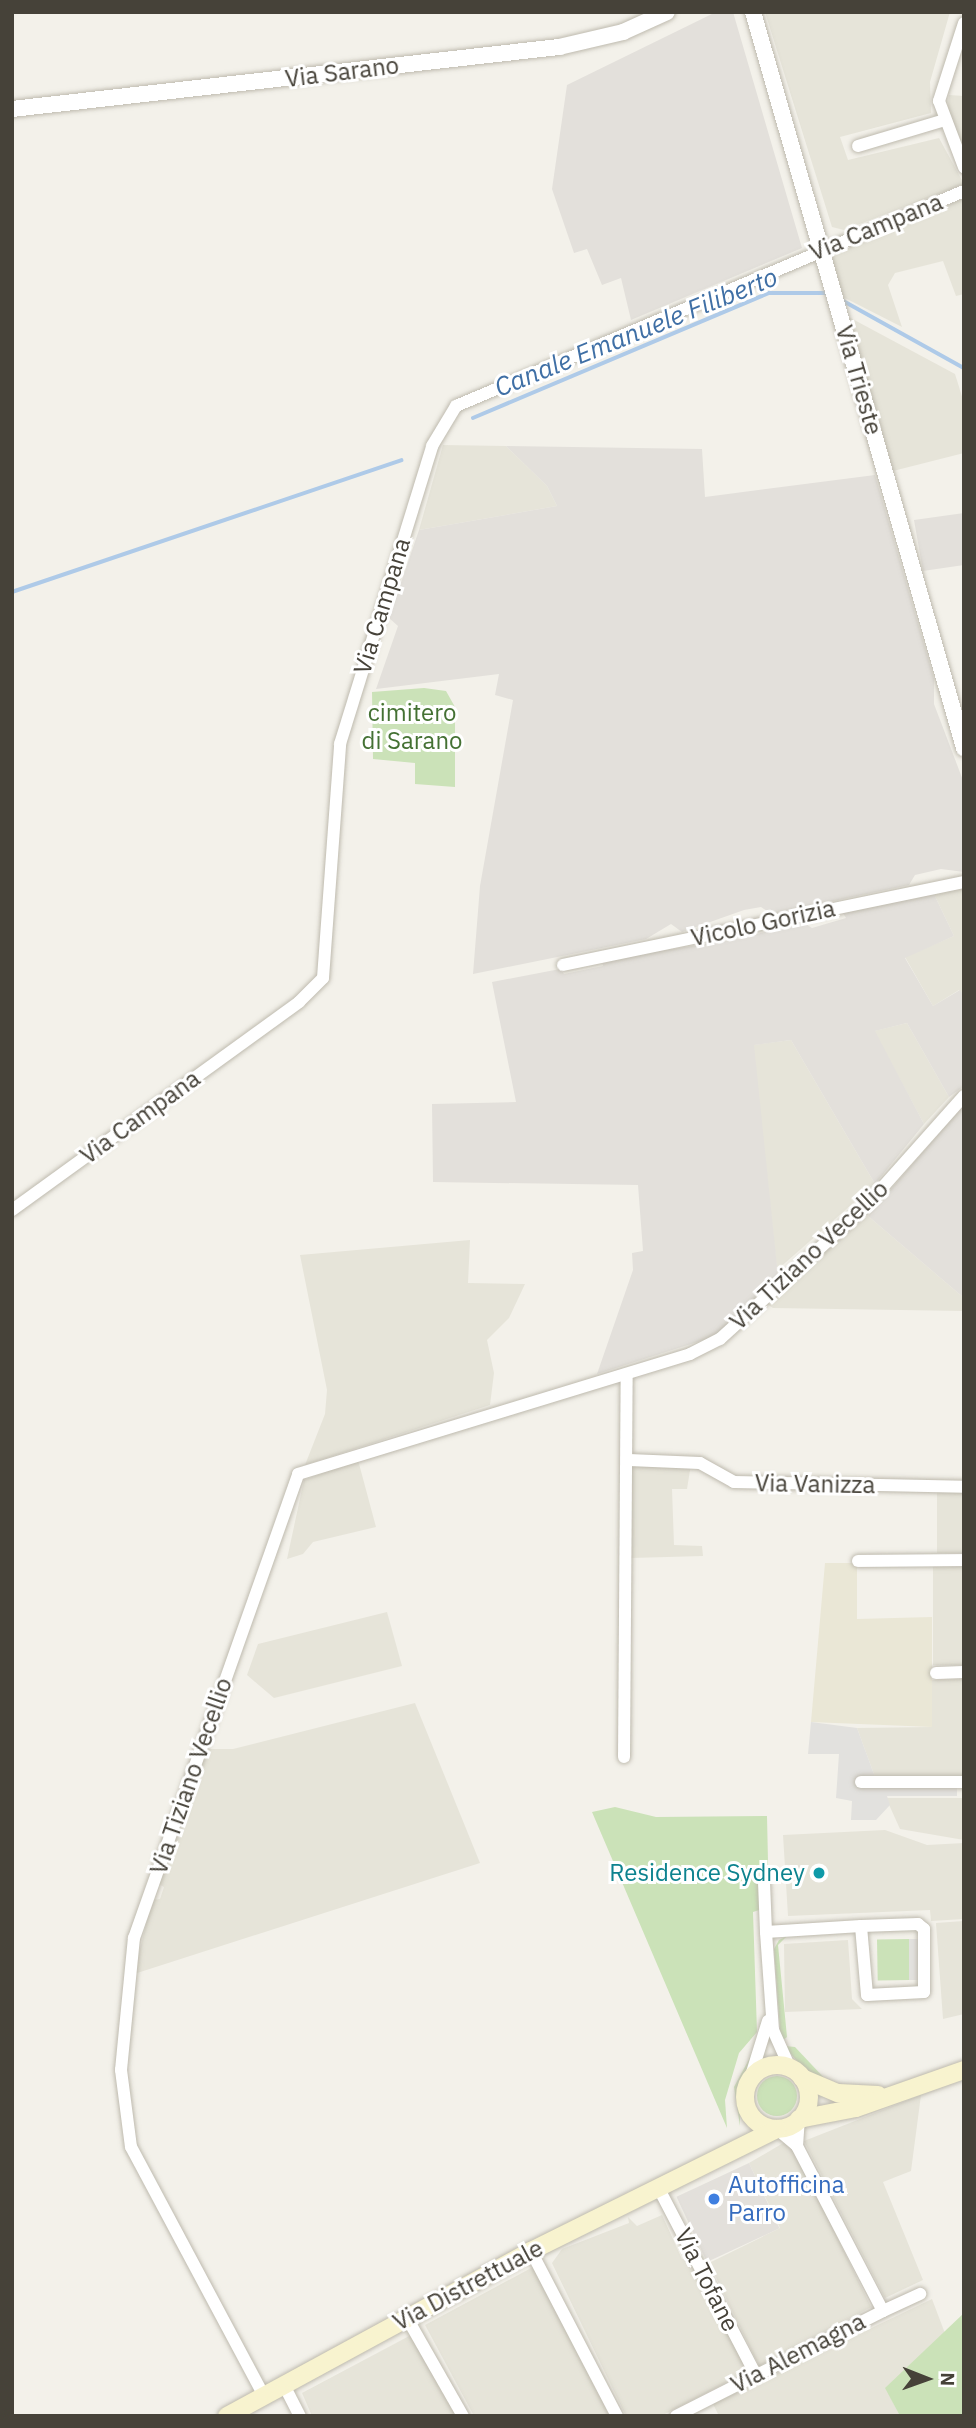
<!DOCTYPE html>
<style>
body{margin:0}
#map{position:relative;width:976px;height:2428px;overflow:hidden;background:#f3f1ea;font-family:"IBM Plex Sans",sans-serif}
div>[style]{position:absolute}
.residential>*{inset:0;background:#e6e4d9;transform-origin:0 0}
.industrial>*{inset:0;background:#e3e0db;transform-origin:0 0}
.education>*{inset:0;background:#eae7d6}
.green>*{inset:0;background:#cbe2b8;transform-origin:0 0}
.round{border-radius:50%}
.parking>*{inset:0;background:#e2e1de;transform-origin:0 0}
.stream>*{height:3.5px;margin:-1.75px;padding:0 1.75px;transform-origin:1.75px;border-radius:1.75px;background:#aecae8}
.roads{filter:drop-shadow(0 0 2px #bebaae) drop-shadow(0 0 2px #bebaae)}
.minor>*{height:12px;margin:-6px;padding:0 6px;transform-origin:6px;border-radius:6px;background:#fff}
.tertiary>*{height:16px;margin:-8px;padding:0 8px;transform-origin:8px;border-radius:8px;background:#fff}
.secondary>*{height:18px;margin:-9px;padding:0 9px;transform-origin:9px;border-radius:9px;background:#f8f3cf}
.secondary>.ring{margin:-9px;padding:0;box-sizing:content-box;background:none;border:18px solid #f8f3cf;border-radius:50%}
.dots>*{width:19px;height:19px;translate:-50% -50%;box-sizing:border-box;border:4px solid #fff;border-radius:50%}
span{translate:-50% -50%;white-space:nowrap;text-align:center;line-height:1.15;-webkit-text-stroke:6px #fff;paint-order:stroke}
.street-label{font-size:24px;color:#464239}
.park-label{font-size:24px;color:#447133}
.culture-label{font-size:24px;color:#0d838f}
.right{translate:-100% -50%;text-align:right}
.shop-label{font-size:24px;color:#366cbe}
.left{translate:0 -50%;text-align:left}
.water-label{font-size:26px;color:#3f6fa5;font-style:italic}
.frame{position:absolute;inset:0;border:14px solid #464239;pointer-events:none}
.north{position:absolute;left:892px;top:2344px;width:70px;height:70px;-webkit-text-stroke:5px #fff;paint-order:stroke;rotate:91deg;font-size:19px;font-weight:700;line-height:28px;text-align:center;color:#464239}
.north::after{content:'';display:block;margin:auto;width:24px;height:32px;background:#464239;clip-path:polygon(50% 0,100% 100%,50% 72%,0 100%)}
</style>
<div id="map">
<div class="residential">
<div style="clip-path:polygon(765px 12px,950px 12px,930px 82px,931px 113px,840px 137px,848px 160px,939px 138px,964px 184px,844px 230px,832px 227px)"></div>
<div style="clip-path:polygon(949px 95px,964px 96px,964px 152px,947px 118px)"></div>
<div style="clip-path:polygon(964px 198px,964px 294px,956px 296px,943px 261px,895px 273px,888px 285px,902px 327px,843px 297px,830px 255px)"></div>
<div style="clip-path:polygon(845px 315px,955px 374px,964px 403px,964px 453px,893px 471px)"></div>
<div style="clip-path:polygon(443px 445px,506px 446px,547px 486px,557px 506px,419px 530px)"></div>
<div style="clip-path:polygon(964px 888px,964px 997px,959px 990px,933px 1006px,905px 957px,954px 936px,934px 894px)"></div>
<div style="clip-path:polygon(907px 1023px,949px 1097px,924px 1124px,874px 1031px)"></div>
<div style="clip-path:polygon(791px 1040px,875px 1184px,777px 1270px,753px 1045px)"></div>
<div style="clip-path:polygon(868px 1216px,964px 1298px,964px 1311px,773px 1308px,764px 1302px)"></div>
<div style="clip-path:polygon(470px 1240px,468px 1283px,525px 1284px,509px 1318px,487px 1340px,494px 1373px,490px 1405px,305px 1465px,325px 1414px,327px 1390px,300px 1255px)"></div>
<div style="clip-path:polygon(358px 1460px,376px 1527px,313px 1542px,303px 1554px,287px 1559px,304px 1480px)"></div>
<div style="clip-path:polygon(691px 1464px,687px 1489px,672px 1489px,674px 1545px,702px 1546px,703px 1556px,631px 1558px,632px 1465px)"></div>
<div style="left:937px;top:1492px;width:27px;height:61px"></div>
<div style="left:933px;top:1561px;width:31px;height:104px"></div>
<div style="clip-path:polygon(387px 1612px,402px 1666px,274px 1698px,247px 1675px,258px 1644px)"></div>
<div style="clip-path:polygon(964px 1679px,964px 1776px,875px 1777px,857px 1728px,931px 1727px,932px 1680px)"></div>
<div style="clip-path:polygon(415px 1703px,480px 1863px,134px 1974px,152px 1900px,160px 1899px,164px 1887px,157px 1883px,207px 1749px,233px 1749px)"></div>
<div style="clip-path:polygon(886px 1798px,964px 1798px,964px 1840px,900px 1829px)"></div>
<div style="clip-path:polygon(885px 1830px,927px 1845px,964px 1843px,964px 1919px,931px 1921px,930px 1910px,788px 1916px,783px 1835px)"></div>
<div style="clip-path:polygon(964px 1921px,964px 2014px,943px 2019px,936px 1923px)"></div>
<div style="clip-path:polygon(848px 1940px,852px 1999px,862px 2009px,785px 2012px,784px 1944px)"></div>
<div style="clip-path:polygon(921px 2095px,911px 2171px,883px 2182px,923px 2280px,885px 2298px,804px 2141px)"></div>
<div style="clip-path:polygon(785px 2142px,792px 2144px,871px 2307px,759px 2366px,709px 2263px,780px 2228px,749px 2163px)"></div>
<div style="clip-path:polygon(662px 2215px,682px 2259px,690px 2256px,747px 2372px,661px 2416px,626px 2416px,552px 2263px,562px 2249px,629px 2223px,628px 2217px,637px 2226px)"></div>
<div style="clip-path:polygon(533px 2267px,610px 2416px,474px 2416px,425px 2325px)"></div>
<div style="clip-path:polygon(932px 2299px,946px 2336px,886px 2388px,900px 2416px,719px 2416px,713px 2404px)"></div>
<div style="clip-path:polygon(413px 2334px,459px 2416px,312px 2416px,302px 2393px)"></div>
</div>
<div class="industrial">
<div style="clip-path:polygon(716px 12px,733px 12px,802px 248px,631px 320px,621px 278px,602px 285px,587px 249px,574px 253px,552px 189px,567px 85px)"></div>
<div style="clip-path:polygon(506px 446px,702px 449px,705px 497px,875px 475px,934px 679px,934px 704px,964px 783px,964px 872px,941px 869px,915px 875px,909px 885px,772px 914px,761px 907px,744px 910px,682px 932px,671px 924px,646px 939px,473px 974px,480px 886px,513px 700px,495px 695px,499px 674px,376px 689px,398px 626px,389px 618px,419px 530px,557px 506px,547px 486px)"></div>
<div style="clip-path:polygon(964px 513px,964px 565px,923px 571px,914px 520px)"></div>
<div style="clip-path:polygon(934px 894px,954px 936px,905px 958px,933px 1006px,960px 990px,964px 997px,964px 1086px,949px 1097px,907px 1023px,875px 1031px,924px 1124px,875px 1184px,791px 1040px,754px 1045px,778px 1275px,716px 1336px,597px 1374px,633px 1270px,632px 1253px,643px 1251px,638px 1185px,433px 1182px,432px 1104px,516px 1102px,492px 982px,560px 969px,564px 974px,603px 966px,602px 960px,744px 938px,801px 921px,812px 928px,846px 918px,843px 913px)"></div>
<div style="clip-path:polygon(964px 1104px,964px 1298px,868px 1216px)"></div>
<div style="left:749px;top:2163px;width:72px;height:80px;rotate:65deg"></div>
</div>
<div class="education">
<div style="clip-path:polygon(825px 1563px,857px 1563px,857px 1619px,932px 1617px,932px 1727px,811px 1722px)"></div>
</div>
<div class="green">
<div style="clip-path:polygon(424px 688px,446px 691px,455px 707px,455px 787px,415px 784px,415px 763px,373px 759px,372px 692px)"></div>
<div style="clip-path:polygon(615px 1807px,656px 1817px,767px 1816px,769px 1907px,753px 1912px,757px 2032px,739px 2053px,725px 2100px,727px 2128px,592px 1812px)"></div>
<div style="clip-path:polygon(787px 1936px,778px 1945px,787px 2037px,781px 2042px,774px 1949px,779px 1940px)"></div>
<div style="left:909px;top:1939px;width:41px;height:32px;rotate:89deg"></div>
<div style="clip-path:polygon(784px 2046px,795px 2047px,827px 2081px,808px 2074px)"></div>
<div style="clip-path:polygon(753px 2052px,740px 2090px,740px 2126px,734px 2087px)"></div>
<div class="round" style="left:757px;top:2076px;width:40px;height:40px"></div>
<div style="clip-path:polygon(964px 2313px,964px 2416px,900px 2416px,885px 2388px)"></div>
</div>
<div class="parking">
<div style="clip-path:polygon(811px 1722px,857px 1728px,875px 1777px,957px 1786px,957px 1796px,887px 1796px,890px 1805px,876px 1820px,851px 1820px,852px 1801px,836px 1798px,839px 1754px,808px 1754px)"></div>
<div style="left:909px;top:1939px;width:10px;height:41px"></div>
</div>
<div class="stream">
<div style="left:840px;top:299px;width:142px;rotate:29.1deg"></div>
<div style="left:473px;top:418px;width:321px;rotate:-22.9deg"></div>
<div style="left:769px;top:293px;width:58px"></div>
<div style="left:12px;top:592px;width:411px;rotate:-18.7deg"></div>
</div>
<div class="roads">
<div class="minor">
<div style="left:964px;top:23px;width:82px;rotate:107.8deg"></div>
<div style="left:939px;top:101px;width:71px;rotate:69.3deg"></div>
<div style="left:858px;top:146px;width:88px;rotate:-16.6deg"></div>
<div style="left:563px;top:965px;width:409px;rotate:-11.7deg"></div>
<div style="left:12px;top:1210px;width:354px;rotate:-35.9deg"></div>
<div style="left:299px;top:1002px;width:34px;rotate:-45deg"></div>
<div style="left:323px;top:978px;width:235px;rotate:-85.8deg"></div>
<div style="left:340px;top:744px;width:312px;rotate:-72.8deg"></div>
<div style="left:432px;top:446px;width:47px;rotate:-59deg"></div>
<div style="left:456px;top:406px;width:552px;rotate:-22.94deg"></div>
<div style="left:629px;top:1460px;width:71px;rotate:2.4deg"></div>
<div style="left:700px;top:1463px;width:39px;rotate:29deg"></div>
<div style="left:734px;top:1482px;width:230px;rotate:1.2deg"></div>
<div style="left:858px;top:1561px;width:106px;rotate:-0.5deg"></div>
<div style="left:936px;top:1673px;width:28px;rotate:-2deg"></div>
<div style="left:624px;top:1757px;width:383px;rotate:-89.6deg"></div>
<div style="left:861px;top:1782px;width:103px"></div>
<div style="left:764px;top:1882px;width:50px;rotate:87.7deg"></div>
<div style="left:918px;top:1924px;width:8px;rotate:40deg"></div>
<div style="left:924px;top:1929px;width:63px;rotate:90deg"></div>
<div style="left:924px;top:1992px;width:57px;rotate:177deg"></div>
<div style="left:867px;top:1995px;width:69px;rotate:-95deg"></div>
<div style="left:861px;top:1926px;width:57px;rotate:-2deg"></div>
<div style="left:790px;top:2068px;width:42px;rotate:-114.1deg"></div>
<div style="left:773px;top:2030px;width:98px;rotate:-94.1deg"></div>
<div style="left:766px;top:1932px;width:95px;rotate:-3.6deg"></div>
<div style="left:750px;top:2079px;width:61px;rotate:-72.8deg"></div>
<div style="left:777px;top:2129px;width:26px;rotate:40deg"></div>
<div style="left:797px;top:2146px;width:27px;rotate:-86deg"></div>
<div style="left:797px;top:2146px;width:186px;rotate:62.5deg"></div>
<div style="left:883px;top:2311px;width:41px;rotate:-24.7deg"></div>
<div style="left:658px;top:2187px;width:210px;rotate:62.5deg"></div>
<div style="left:531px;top:2251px;width:186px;rotate:62.5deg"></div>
<div style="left:407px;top:2318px;width:113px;rotate:60.3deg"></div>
<div style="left:284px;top:2385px;width:35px;rotate:63deg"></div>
<div style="left:264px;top:2396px;width:282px;rotate:-118.1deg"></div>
<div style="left:131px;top:2147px;width:78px;rotate:-97.4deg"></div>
<div style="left:121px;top:2070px;width:133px;rotate:-84.4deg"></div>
<div style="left:134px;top:1938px;width:492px;rotate:-70.5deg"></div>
<div style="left:298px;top:1474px;width:410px;rotate:-17deg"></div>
<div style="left:690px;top:1354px;width:34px;rotate:-27deg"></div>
<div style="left:720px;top:1339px;width:196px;rotate:-42.3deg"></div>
<div style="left:865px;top:1207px;width:149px;rotate:-48.3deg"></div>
<div style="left:676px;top:2416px;width:232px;rotate:-26.9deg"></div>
</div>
<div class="tertiary">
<div style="left:753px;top:12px;width:766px;rotate:74deg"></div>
<div style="left:12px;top:109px;width:551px;rotate:-6.47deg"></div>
<div style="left:559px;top:47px;width:66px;rotate:-13.2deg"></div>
<div style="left:623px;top:32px;width:48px;rotate:-24.4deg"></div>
</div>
<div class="secondary">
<div class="ring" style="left:745px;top:2065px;width:46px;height:46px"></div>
<div style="left:802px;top:2078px;width:39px;rotate:23deg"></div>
<div style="left:838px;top:2093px;width:40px;rotate:2.9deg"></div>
<div style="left:799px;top:2119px;width:58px;rotate:-10.9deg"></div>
<div style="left:856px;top:2108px;width:114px;rotate:-19.4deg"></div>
<div style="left:227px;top:2416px;width:346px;rotate:-28.5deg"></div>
<div style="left:531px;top:2251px;width:275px;rotate:-26.4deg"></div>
</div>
</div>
<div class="dots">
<div style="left:819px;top:1873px;background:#0f9aa8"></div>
<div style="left:714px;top:2199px;background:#3f7fe0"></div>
</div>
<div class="street-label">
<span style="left:342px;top:72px;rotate:-7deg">Via Sarano</span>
<span style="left:876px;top:227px;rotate:-22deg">Via Campana</span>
<span style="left:859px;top:380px;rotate:74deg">Via Trieste</span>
<span style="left:382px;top:606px;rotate:-73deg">Via Campana</span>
<span style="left:763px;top:923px;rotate:-12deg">Vicolo Gorizia</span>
<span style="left:140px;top:1117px;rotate:-36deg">Via Campana</span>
<span style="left:809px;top:1255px;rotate:-43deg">Via Tiziano Vecellio</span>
<span style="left:815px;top:1484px;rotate:1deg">Via Vanizza</span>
<span style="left:191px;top:1776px;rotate:-71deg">Via Tiziano Vecellio</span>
<span style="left:707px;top:2280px;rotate:63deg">Via Tofane</span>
<span style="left:468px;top:2285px;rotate:-28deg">Via Distrettuale</span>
<span style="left:798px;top:2353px;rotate:-27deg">Via Alemagna</span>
</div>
<div class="park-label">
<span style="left:412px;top:727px">cimitero<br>di Sarano</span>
</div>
<div class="culture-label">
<span class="right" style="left:805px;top:1873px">Residence Sydney</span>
</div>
<div class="shop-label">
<span class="left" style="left:728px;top:2199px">Autofficina<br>Parro</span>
</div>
<div class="water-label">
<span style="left:636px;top:332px;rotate:-22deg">Canale Emanuele Filiberto</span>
</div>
<div class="frame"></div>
<div class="north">N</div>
</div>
